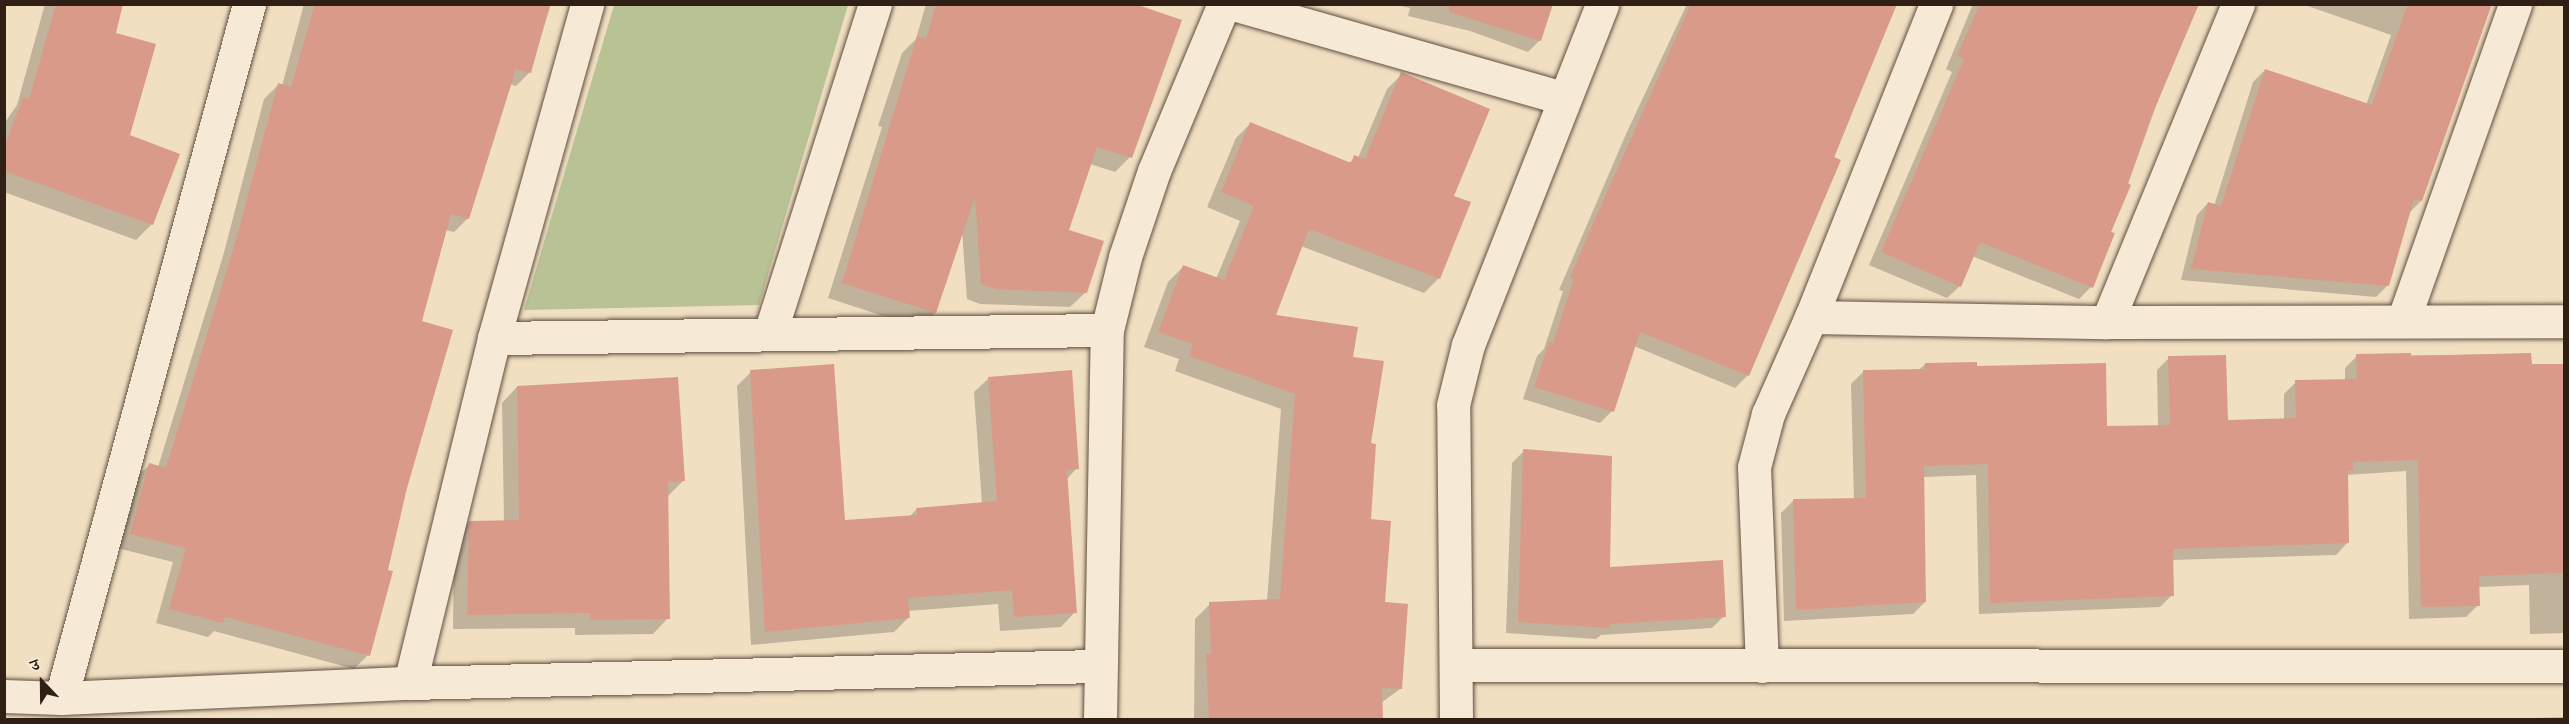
<!DOCTYPE html>
<meta charset="utf-8">
<style>
body{margin:0}
#map{position:relative;width:2569px;height:724px;overflow:hidden;background:#f1dfc2;font-family:"EB Garamond","Noto Serif Devanagari",serif}
div>[style]{position:absolute}
.green>*{inset:0;background:#b8c295}
.shadow>*{inset:0;background:#0003}
.building>*{inset:0;background:#da9a89}
.roads{filter:drop-shadow(0 0 2px #604f40) drop-shadow(0 0 2px #604f40)}
.minor>*{height:33px;margin:-16.5px;padding:0 16.5px;transform-origin:16.5px;border-radius:16.5px;background:#f6ead7}
span{translate:-50% -50%;white-space:nowrap;text-align:center;line-height:1.15;-webkit-text-stroke:5px #f6ead7;paint-order:stroke}
.frame{position:absolute;inset:0;border:6px solid #2f1f14;pointer-events:none}
.north{position:absolute;left:12px;top:652px;width:60px;height:60px;-webkit-text-stroke:4px #f6ead7;paint-order:stroke;rotate:338deg;font-size:16px;font-weight:700;line-height:24px;text-align:center;color:#2f1f14}
.north::after{content:'';display:block;margin:auto;width:21px;height:27px;background:#2f1f14;clip-path:polygon(50% 0,100% 100%,50% 72%,0 100%)}
</style>
<div id="map">
<div class="green">
<div style="clip-path:polygon(614px 5px,848px 5px,759px 305px,524px 310px)"></div>
</div>
<div class="shadow">
<div style="clip-path:polygon(45px 4px,122px 4px,114px 34px,128px 136px,152px 224px,136px 240px,4px 192px,4px 124px,17px 105px)"></div>
<div style="clip-path:polygon(304px 4px,551px 4px,530px 72px,516px 86px,509px 84px,468px 218px,454px 232px,446px 230px,420px 322px,405px 488px,368px 655px,354px 669px,214px 631px,208px 637px,156px 623px,173px 562px,117px 548px,135px 479px,149px 465px,158px 467px,223px 256px,264px 99px,278px 85px,282px 86px)"></div>
<div style="clip-path:polygon(926px 4px,1130px 4px,1130px 157px,1115px 172px,1090px 164px,1067px 231px,1086px 292px,1070px 307px,980px 304px,967px 299px,962px 231px,935px 313px,920px 328px,828px 298px,882px 127px,878px 126px,902px 53px,916px 39px)"></div>
<div style="clip-path:polygon(1393px 4px,1551px 4px,1540px 40px,1528px 52px,1470px 31px,1408px 16px,1410px 8px)"></div>
<div style="clip-path:polygon(1687px 4px,1895px 4px,1748px 375px,1735px 388px,1634px 346px,1612px 411px,1600px 423px,1523px 399px,1537px 356px,1544px 349px,1563px 291px,1559px 290px,1626px 134px)"></div>
<div style="clip-path:polygon(1973px 4px,2199px 4px,2171px 64px,2091px 287px,2079px 299px,1972px 256px,1960px 286px,1947px 298px,1869px 265px,1952px 72px,1946px 69px)"></div>
<div style="clip-path:polygon(2302px 4px,2490px 4px,2421px 201px,2409px 213px,2388px 285px,2376px 297px,2181px 280px,2197px 215px,2208px 203px,2214px 206px,2253px 82px,2265px 70px,2366px 105px,2391px 35px)"></div>
<div style="clip-path:polygon(1402px 74px,1452px 196px,1469px 203px,1438px 279px,1424px 293px,1301px 246px,1274px 316px,1351px 358px,1370px 445px,1369px 521px,1400px 689px,1381px 703px,1381px 720px,1194px 720px,1195px 619px,1210px 604px,1267px 601px,1281px 409px,1175px 371px,1179px 359px,1144px 347px,1168px 282px,1183px 267px,1216px 279px,1240px 221px,1207px 207px,1236px 138px,1251px 123px,1348px 163px,1358px 158px,1387px 89px)"></div>
<div style="clip-path:polygon(2530px 354px,2530px 366px,2564px 364px,2564px 633px,2530px 634px,2529px 585px,2478px 587px,2478px 605px,2466px 617px,2409px 619px,2406px 471px,2347px 475px,2348px 542px,2336px 555px,2172px 560px,2172px 595px,2160px 607px,1979px 614px,1976px 475px,1923px 477px,1925px 602px,1913px 614px,1784px 621px,1781px 513px,1793px 501px,1854px 500px,1851px 384px,1863px 372px,1919px 370px,1925px 364px,1975px 368px,2106px 427px,2158px 426px,2157px 370px,2169px 358px,2226px 421px,2284px 420px,2284px 394px,2296px 382px,2345px 381px,2345px 368px,2357px 356px)"></div>
<div style="clip-path:polygon(751px 372px,844px 522px,909px 517px,917px 509px,982px 504px,974px 392px,989px 378px,1077px 468px,1066px 480px,1075px 612px,1061px 627px,1000px 631px,998px 604px,908px 611px,908px 618px,894px 632px,751px 645px,737px 386px)"></div>
<div style="clip-path:polygon(517px 387px,684px 480px,668px 496px,668px 618px,653px 634px,575px 635px,575px 628px,453px 629px,454px 538px,469px 522px,504px 522px,502px 403px)"></div>
<div style="clip-path:polygon(1524px 451px,1608px 568px,1724px 616px,1712px 628px,1601px 635px,1596px 639px,1506px 633px,1512px 463px)"></div>
<div style="clip-path:polygon(2564px 717px,2564px 720px,2527px 720px,2529px 718px)"></div>
</div>
<div class="building">
<div style="clip-path:polygon(56px 4px,123px 4px,116px 33px,156px 44px,130px 135px,180px 154px,153px 225px,4px 171px,4px 148px,23px 97px,29px 99px)"></div>
<div style="clip-path:polygon(315px 4px,550px 4px,531px 73px,516px 69px,469px 219px,451px 214px,422px 321px,453px 330px,407px 488px,388px 570px,393px 571px,370px 656px,225px 617px,223px 623px,169px 609px,186px 548px,130px 534px,149px 463px,166px 468px,236px 240px,278px 83px,291px 87px)"></div>
<div style="clip-path:polygon(936px 4px,1135px 4px,1182px 20px,1132px 158px,1097px 147px,1069px 230px,1104px 241px,1087px 293px,996px 289px,981px 284px,975px 197px,936px 313px,842px 283px,917px 36px,926px 39px)"></div>
<div style="clip-path:polygon(1450px 4px,1553px 4px,1541px 41px,1449px 12px)"></div>
<div style="clip-path:polygon(1691px 4px,1897px 4px,1834px 157px,1841px 160px,1749px 376px,1640px 332px,1614px 412px,1534px 387px,1549px 342px,1553px 343px,1574px 279px,1570px 278px,1591px 228px)"></div>
<div style="clip-path:polygon(1980px 4px,2199px 4px,2152px 115px,2128px 183px,2131px 185px,2111px 232px,2115px 233px,2093px 288px,1980px 242px,1961px 287px,1881px 252px,1964px 59px,1957px 56px)"></div>
<div style="clip-path:polygon(2408px 4px,2492px 4px,2422px 201px,2414px 199px,2389px 286px,2191px 269px,2208px 202px,2221px 206px,2265px 69px,2372px 105px)"></div>
<div style="clip-path:polygon(1401px 72px,1490px 109px,1454px 196px,1471px 202px,1440px 279px,1309px 229px,1276px 315px,1358px 327px,1353px 357px,1384px 361px,1371px 443px,1376px 444px,1371px 519px,1391px 521px,1385px 602px,1408px 604px,1402px 689px,1382px 688px,1383px 720px,1209px 720px,1206px 654px,1211px 653px,1209px 602px,1280px 599px,1295px 394px,1189px 356px,1193px 344px,1158px 332px,1183px 265px,1224px 280px,1254px 206px,1221px 192px,1250px 122px,1351px 163px,1354px 155px,1365px 159px)"></div>
<div style="clip-path:polygon(2411px 353px,2411px 356px,2531px 353px,2532px 364px,2565px 364px,2565px 573px,2479px 576px,2480px 606px,2421px 607px,2418px 460px,2353px 462px,2353px 471px,2348px 471px,2349px 543px,2173px 549px,2174px 596px,1990px 603px,1988px 464px,1924px 466px,1926px 602px,1796px 610px,1793px 499px,1866px 498px,1863px 370px,1925px 369px,1925px 363px,1977px 362px,1977px 366px,2106px 363px,2107px 426px,2170px 425px,2168px 356px,2226px 355px,2228px 420px,2296px 418px,2295px 380px,2357px 379px,2356px 354px)"></div>
<div style="clip-path:polygon(834px 364px,845px 520px,917px 515px,916px 508px,997px 501px,988px 377px,1072px 370px,1079px 469px,1067px 470px,1077px 613px,1014px 617px,1012px 590px,908px 598px,910px 618px,765px 632px,750px 370px)"></div>
<div style="clip-path:polygon(678px 377px,685px 481px,668px 482px,670px 619px,590px 620px,590px 613px,467px 615px,469px 521px,519px 520px,517px 386px)"></div>
<div style="clip-path:polygon(1523px 449px,1612px 456px,1610px 567px,1723px 560px,1726px 617px,1610px 624px,1610px 628px,1518px 622px)"></div>
</div>
<div class="roads">
<div class="minor">
<div style="left:1233px;top:4px;width:344px;rotate:15.9deg"></div>
<div style="left:1811px;top:317px;width:296px;rotate:1deg"></div>
<div style="left:2107px;top:322px;width:457px;rotate:-0.1deg"></div>
<div style="left:2403px;top:321px;width:336px;rotate:-70.5deg"></div>
<div style="left:2107px;top:322px;width:344px;rotate:-67.6deg"></div>
<div style="left:770px;top:333px;width:345px;rotate:-72.3deg"></div>
<div style="left:494px;top:338px;width:613px;rotate:-0.75deg"></div>
<div style="left:1456px;top:665px;width:1108px;rotate:0.05deg"></div>
<div style="left:1762px;top:666px;width:199px;rotate:-92.3deg"></div>
<div style="left:1754px;top:467px;width:55px;rotate:-75.2deg"></div>
<div style="left:1768px;top:414px;width:106px;rotate:-66.1deg"></div>
<div style="left:1811px;top:317px;width:337px;rotate:-68.2deg"></div>
<div style="left:410px;top:683px;width:355px;rotate:-76.3deg"></div>
<div style="left:494px;top:338px;width:347px;rotate:-74.4deg"></div>
<div style="left:4px;top:696px;width:57px;rotate:2deg"></div>
<div style="left:61px;top:698px;width:349px;rotate:-2.5deg"></div>
<div style="left:410px;top:683px;width:688px;rotate:-1.42deg"></div>
<div style="left:61px;top:698px;width:719px;rotate:-74.84deg"></div>
<div style="left:1100px;top:720px;width:390px;rotate:-89deg"></div>
<div style="left:1107px;top:330px;width:75px;rotate:-76.1deg"></div>
<div style="left:1125px;top:257px;width:91px;rotate:-71.4deg"></div>
<div style="left:1154px;top:171px;width:181px;rotate:-67.3deg"></div>
<div style="left:1456px;top:720px;width:315px;rotate:-90.5deg"></div>
<div style="left:1453px;top:405px;width:62px;rotate:-76deg"></div>
<div style="left:1468px;top:345px;width:366px;rotate:-68.5deg"></div>
</div>
</div>
<div class="frame"></div>
<div class="north">उ</div>
</div>
